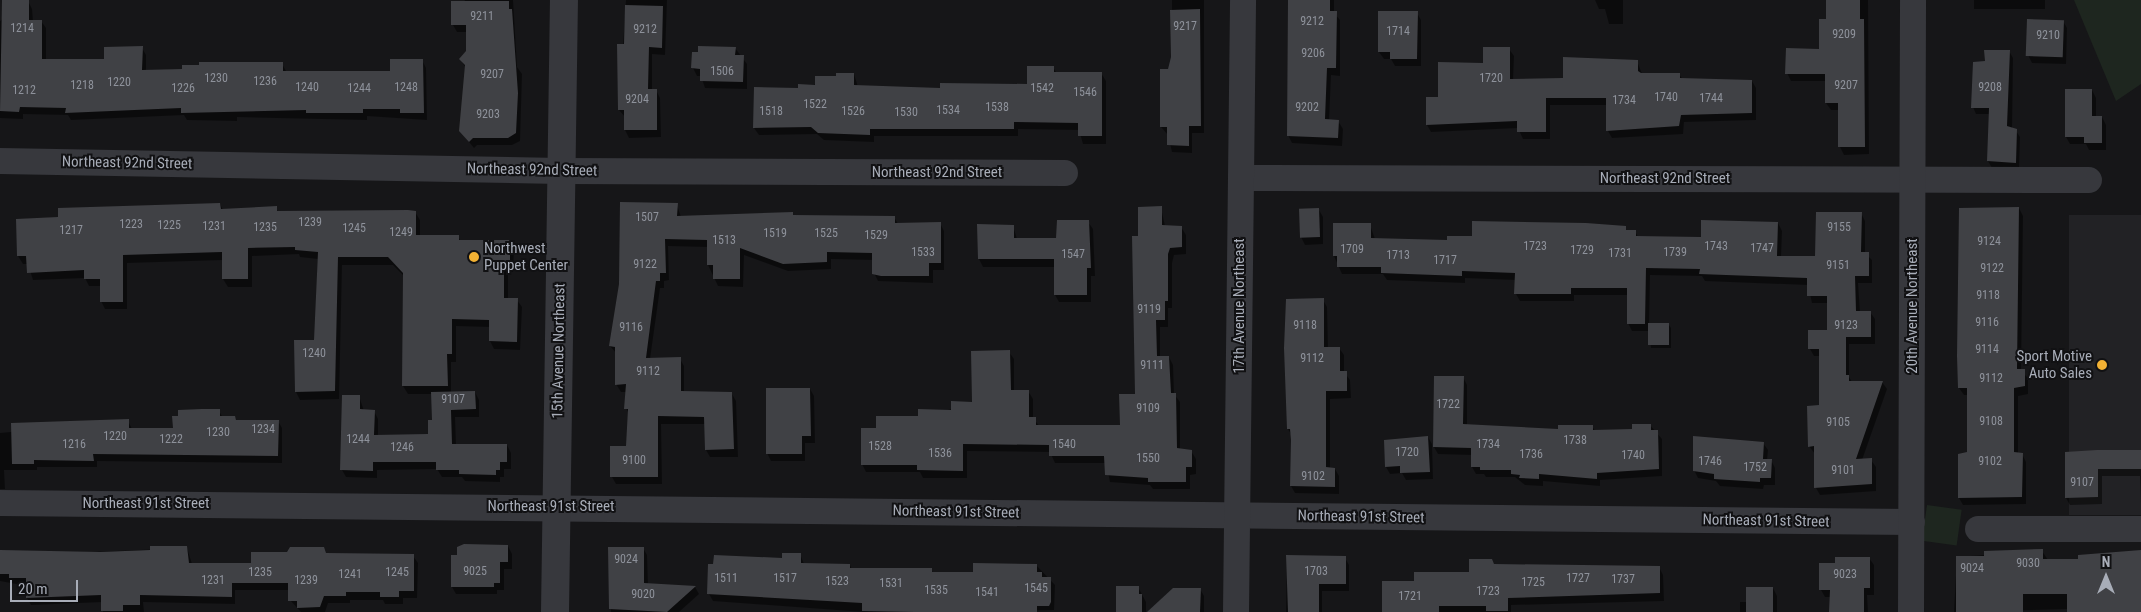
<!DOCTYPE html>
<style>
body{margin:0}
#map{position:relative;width:2141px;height:612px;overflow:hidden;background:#161618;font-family:"Roboto Condensed",sans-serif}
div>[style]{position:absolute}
.built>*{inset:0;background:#222225;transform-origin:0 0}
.green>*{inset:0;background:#1e261f;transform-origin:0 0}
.shadow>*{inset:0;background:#0007;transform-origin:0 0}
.building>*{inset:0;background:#404145;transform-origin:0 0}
.minor>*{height:26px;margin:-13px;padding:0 13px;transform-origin:13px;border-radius:13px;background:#37383d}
.tertiary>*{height:28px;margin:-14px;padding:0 14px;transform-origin:14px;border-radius:14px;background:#37383d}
.dots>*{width:14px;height:14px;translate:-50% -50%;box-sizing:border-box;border:2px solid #111113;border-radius:50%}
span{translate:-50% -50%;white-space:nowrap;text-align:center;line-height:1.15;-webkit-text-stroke:4px #111113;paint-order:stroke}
.number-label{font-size:12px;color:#8e929b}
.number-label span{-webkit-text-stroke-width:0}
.street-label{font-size:15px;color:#a8adb8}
.poi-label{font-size:15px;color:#a8adb8}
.left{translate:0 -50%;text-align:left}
.right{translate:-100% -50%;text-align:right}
.north{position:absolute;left:2081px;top:552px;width:50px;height:50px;-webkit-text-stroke:4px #111113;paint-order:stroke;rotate:0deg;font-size:14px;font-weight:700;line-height:20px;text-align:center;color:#a8adb8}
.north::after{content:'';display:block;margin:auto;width:18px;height:22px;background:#a8adb8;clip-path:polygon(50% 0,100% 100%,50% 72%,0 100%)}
.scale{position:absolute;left:10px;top:580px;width:68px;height:22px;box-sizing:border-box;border:2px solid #a8adb8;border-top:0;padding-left:6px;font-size:15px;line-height:18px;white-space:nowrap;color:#a8adb8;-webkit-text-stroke:4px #111113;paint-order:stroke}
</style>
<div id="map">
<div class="built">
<div style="left:2141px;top:215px;width:300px;height:72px;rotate:90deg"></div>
</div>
<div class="green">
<div style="clip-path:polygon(2074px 0,2141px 0,2141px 84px,2116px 101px)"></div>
<div style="left:1927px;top:505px;width:35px;height:36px;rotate:8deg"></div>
</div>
<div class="shadow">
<div style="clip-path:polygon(465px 0,513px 0,517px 67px,522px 74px,520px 141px,512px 145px,477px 145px,474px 148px,460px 131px,466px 68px,460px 59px,467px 51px,467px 32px,457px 32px,453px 25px)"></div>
<div style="clip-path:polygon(626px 0,667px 0,665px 55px,652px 54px,652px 91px,656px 90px,660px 98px,661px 137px,629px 138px,625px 130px,625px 117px,619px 110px)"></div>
<div style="clip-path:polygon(1172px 0,1204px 0,1204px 133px,1192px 133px,1192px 153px,1172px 152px,1168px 135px,1161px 127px,1161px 70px,1169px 70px,1172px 57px)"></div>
<div style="clip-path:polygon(1289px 0,1334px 0,1334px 13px,1340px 20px,1340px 76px,1331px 75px,1329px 121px,1338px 121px,1343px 129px,1342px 146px,1292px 143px,1288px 135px)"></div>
<div style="clip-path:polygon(1595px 0,1623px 0,1623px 24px,1609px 24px,1605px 9px,1599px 9px)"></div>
<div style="clip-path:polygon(1827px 0,1868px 0,1869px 154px,1844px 155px,1840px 147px,1839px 110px,1831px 110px,1826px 103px,1826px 81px,1791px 81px,1787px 73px,1820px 50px,1828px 20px)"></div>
<div style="left:1974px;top:0;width:71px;height:9px"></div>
<div style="clip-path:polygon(28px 1px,32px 9px,33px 21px,41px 21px,46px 28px,46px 61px,105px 61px,142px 48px,146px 55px,146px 71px,282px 64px,286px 71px,391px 72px,422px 60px,426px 68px,427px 120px,367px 116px,367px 120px,237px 117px,237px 121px,187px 120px,184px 115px,71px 120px,68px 115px,23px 114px,23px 119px,0 118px,0 21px)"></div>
<div style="clip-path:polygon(1417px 13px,1421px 20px,1421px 66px,1395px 66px,1391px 59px,1384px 59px,1379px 52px)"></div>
<div style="clip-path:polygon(2063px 21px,2067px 28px,2066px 64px,2032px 63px,2028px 55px)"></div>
<div style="clip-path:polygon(735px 48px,747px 64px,747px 89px,705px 88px,701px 76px,697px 76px,693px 68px)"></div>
<div style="clip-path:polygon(1509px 49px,1514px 56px,1513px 80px,1564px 79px,1637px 61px,1642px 74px,1679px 74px,1683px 80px,1752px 81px,1756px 88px,1756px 120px,1684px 122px,1683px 134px,1612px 138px,1608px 131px,1608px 105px,1550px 105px,1550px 139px,1523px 139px,1518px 128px,1431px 132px,1427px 125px,1439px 98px)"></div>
<div style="clip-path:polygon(2009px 51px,2013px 58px,2012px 130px,2016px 131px,2020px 137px,2019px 169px,1992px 168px,1988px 161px,1990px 114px,1976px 114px,1973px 107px)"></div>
<div style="clip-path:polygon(1053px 67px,1057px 74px,1101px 73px,1106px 81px,1106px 144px,1083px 144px,1079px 130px,1018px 129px,1018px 136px,874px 136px,874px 142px,824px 140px,817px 134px,759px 135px,754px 128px,799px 89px,854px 74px,858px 87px,942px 90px,1028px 85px)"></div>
<div style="clip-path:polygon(2092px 90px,2096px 98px,2096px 117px,2102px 117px,2106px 125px,2106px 150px,2089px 150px,2086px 144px,2070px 144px,2066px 137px)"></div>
<div style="clip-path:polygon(220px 204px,223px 210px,276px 208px,278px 212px,415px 212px,420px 220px,420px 236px,458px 236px,461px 242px,509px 241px,514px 249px,513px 272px,508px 272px,508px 299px,517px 300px,522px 307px,520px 350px,494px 349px,490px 341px,490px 327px,456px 326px,456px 362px,451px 362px,451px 393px,475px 392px,479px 400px,479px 417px,455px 417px,456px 445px,507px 445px,511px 453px,511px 469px,504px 469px,504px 477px,500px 477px,500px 482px,465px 481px,462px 477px,442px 477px,437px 469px,377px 470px,377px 478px,346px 477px,342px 470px,359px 396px,364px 411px,374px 411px,378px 419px,378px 436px,429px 436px,433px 421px,432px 394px,408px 394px,403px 386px,404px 276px,393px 265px,342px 265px,339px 399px,300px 400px,296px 392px,315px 341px,318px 259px,300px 257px,299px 254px,252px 256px,252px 287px,228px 287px,223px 279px,223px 260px,127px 263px,127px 309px,105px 309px,101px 301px,101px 286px,89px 286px,85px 278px,33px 280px,28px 264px,23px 264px,18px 256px,59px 219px)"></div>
<div style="clip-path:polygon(677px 205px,681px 217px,894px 217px,898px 224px,940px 223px,944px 231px,944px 270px,933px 270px,933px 283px,878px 281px,874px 273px,873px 260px,831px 259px,831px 269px,788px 271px,744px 255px,743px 287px,718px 286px,708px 265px,708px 247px,668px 246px,669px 280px,664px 281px,664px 288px,660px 288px,650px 359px,680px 359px,684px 366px,684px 393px,732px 394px,736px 401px,738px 457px,710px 457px,706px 450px,705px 424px,661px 424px,662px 484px,616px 484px,612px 477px,627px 447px,629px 414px,626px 408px,627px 392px,621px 392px,616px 384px,616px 353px,610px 346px)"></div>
<div style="clip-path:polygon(1161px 208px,1165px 226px,1181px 227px,1186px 235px,1186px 254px,1174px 255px,1172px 263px,1172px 308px,1168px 308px,1168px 327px,1160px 327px,1160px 357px,1169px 357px,1173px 365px,1174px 394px,1180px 402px,1180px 450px,1191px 451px,1196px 459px,1196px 474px,1190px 475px,1190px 489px,1153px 489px,1150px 485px,1110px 482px,1106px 463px,1055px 463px,1050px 452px,967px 451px,967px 478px,923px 478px,920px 472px,866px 472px,862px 464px,877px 430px,973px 403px,1009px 352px,1014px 359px,1014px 391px,1028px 391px,1033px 399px,1033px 418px,1040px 427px,1121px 427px,1136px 395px,1140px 237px)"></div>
<div style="clip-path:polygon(2019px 208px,2023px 216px,2021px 371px,2028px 378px,2028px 394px,2018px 396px,2018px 454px,2022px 454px,2026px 462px,2026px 504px,1963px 505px,1959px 498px,1961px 455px,1968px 453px,1968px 395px,1964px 395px,1959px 388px)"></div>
<div style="clip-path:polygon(1300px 210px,1319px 210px,1323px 217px,1323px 244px,1305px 245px,1301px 237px)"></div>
<div style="clip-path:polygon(1861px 213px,1865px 221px,1865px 253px,1872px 260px,1872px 283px,1858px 283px,1860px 312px,1870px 312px,1875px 319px,1875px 344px,1849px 344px,1849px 377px,1852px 382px,1882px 382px,1887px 389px,1862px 460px,1871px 460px,1876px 467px,1876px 491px,1820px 495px,1816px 488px,1815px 454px,1809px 446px,1820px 406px,1820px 356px,1814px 356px,1810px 349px,1828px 331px,1828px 303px,1812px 303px,1808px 285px,1705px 281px,1702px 276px,1650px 275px,1649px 325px,1669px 325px,1671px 328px,1671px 348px,1651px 348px,1649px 331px,1632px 331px,1628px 323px,1629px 295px,1574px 295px,1574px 301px,1520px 301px,1516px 294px,1516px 280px,1465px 278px,1465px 283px,1387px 280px,1383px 274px,1342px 274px,1334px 256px,1334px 224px,1370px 225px,1375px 239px,1448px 241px,1625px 228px,1627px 231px,1635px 231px,1638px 237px,1702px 239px,1778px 223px,1782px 231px,1781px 257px,1816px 257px)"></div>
<div style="clip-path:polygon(1088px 222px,1093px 229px,1095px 276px,1091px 276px,1091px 302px,1059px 302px,1055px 295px,1055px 267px,983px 267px,979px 259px,979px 225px,1013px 226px,1017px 239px,1058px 239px)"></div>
<div style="clip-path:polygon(1323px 300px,1327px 307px,1328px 348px,1339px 348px,1344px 355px,1344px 372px,1350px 380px,1351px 398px,1330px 399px,1330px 469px,1335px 469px,1339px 476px,1339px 494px,1295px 493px,1291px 486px,1291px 434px,1288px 429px)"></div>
<div style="clip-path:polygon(1463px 377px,1467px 385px,1467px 425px,1559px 430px,1592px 426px,1595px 431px,1634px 430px,1650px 425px,1662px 439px,1662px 476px,1600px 480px,1600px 486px,1543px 481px,1543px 486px,1525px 485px,1515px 477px,1486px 477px,1484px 474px,1476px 474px,1472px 467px,1472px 455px,1438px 454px,1434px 447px)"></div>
<div style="clip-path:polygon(810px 389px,814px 396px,815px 443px,805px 443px,805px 461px,771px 461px,767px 453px)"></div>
<div style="clip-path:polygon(219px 411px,223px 418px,235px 418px,237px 421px,278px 421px,282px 428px,282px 463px,97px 461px,97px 467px,37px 467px,37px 470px,4px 470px,5px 489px,0 489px,0 433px,128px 421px,132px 429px,174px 429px)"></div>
<div style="clip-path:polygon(1428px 437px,1432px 444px,1433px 479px,1406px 480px,1402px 473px,1390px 474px,1386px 467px)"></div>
<div style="clip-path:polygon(1763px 443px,1768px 450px,1767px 460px,1771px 460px,1775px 468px,1775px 485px,1764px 485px,1763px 489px,1720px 486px,1716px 481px,1698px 478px,1694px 470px)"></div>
<div style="clip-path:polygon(2141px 451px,2141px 504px,2140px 476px,2102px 476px,2102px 504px,2070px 505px,2066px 498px,2066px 453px)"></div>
<div style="clip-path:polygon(508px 546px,512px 554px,512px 569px,504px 569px,504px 590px,497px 590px,497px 594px,456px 594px,452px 587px)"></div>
<div style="clip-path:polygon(187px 548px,192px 564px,252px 564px,327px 554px,413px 556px,418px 563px,417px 598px,403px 598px,403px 604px,385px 604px,383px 600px,350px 600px,350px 603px,328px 603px,325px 612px,301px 612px,290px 600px,290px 590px,235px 590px,235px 604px,143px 602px,144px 612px,103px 612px,103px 602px,31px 605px,27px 598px,27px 586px,0 581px,0 552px,45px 554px)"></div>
<div style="clip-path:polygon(643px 548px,647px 555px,648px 585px,695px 587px,699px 594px,679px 612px,611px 612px,610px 549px)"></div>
<div style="clip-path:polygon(2042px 551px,2048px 560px,2079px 560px,2079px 557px,2141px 551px,2141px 612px,2068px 612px,2068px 609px,1954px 612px,1957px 557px)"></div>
<div style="clip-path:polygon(800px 554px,804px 564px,850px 565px,852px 570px,931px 569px,933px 573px,974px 573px,1036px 565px,1055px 585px,1054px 610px,864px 612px,713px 601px,709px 594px)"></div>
<div style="clip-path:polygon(1287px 557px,1345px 558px,1349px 565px,1349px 591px,1322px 591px,1322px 612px,1286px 612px)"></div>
<div style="clip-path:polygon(1869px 558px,1874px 565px,1874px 595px,1867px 595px,1868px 612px,1830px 612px,1831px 597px,1825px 597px,1821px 590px,1836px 565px)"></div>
<div style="clip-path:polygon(1494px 566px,1659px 567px,1663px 575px,1664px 601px,1511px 605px,1511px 612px,1383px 612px,1415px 582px,1470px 574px)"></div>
<div style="clip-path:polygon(1138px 587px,1146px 602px,1146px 612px,1118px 612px)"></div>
<div style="clip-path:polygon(1773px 588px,1777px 596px,1777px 612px,1740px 612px,1740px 602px,1747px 602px)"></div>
<div style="clip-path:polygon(1200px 589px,1204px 596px,1204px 612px,1149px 612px)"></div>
</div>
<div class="building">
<div style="clip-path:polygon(2px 0,29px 0,29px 20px,42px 20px,42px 59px,104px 59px,104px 47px,143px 46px,142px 70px,182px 69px,182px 65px,199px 65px,199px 62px,283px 62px,283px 71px,390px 71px,390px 59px,423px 59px,424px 113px,400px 113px,400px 109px,363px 109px,363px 113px,306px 113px,306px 110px,181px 113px,181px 108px,65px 113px,66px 108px,20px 107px,19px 112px,0 111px)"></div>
<div style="clip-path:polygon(1288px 0,1330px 0,1330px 11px,1337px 11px,1336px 68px,1327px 68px,1325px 119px,1339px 120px,1338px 138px,1287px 136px)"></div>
<div style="clip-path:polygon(1826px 0,1860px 0,1860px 19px,1864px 19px,1865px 147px,1838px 147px,1838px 103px,1825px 103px,1825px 74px,1785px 74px,1786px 48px,1819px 49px,1819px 19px,1826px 19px)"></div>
<div style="clip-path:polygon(451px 1px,509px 1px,509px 9px,512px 9px,518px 93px,516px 133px,508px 138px,473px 138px,469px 142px,459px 131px,465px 65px,459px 59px,466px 51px,466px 25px,451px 25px)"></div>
<div style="clip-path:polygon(625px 5px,663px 6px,662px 48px,649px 47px,648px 89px,657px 89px,657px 130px,624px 130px,624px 110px,618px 110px,617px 44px,624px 44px)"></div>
<div style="clip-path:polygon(1200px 9px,1201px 126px,1189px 126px,1189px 146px,1167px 145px,1167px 127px,1160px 127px,1160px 69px,1168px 69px,1171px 57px,1170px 10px)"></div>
<div style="clip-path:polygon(1378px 11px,1418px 11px,1417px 59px,1390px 59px,1390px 52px,1378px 52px)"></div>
<div style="left:2027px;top:19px;width:37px;height:37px;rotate:2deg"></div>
<div style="clip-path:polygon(698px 46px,736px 47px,735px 55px,744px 55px,743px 82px,700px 81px,700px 69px,691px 68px,692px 52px,698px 52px)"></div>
<div style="clip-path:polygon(1483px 47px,1510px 47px,1510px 79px,1563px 78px,1563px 57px,1638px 60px,1638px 71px,1641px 73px,1680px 73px,1680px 78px,1752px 80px,1752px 113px,1681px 115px,1679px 126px,1606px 131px,1606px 98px,1546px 98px,1546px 132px,1517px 132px,1517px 121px,1426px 125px,1426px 97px,1438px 97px,1438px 62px,1483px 63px)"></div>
<div style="clip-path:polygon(1984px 50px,2010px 50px,2007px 126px,2017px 129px,2016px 163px,1987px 161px,1989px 108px,1971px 108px,1973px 62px,1985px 61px)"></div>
<div style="clip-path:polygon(1027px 66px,1054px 66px,1054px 72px,1102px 72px,1102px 136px,1078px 136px,1078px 123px,1014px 122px,1014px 129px,870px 129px,870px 135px,818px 133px,811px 127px,753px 128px,754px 87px,798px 88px,798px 84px,815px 85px,815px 76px,836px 76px,836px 73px,854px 73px,854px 85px,940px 88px,940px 83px,1027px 84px)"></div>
<div style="clip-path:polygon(2065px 89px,2092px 89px,2092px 116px,2102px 116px,2102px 143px,2084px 143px,2084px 137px,2065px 137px)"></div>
<div style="clip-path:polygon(620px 202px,678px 203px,677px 216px,793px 212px,793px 215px,895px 216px,895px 223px,941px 222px,941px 263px,929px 263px,929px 276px,881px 276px,872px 274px,872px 253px,827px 252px,827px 262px,783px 264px,740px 248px,740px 279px,713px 279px,713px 265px,707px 265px,707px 240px,665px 239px,666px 273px,660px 273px,660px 281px,656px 281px,646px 358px,681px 357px,681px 391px,732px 392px,734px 449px,705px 450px,704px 417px,658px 416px,658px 477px,610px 477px,610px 446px,626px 446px,628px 409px,624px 409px,626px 384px,615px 385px,615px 347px,609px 346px,619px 284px)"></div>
<div style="clip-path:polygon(220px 203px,221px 209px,277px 206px,277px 211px,408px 210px,416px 211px,416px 235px,459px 235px,459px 240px,510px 240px,510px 264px,504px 264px,504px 298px,518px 298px,517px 342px,489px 341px,489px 320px,452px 319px,452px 354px,447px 354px,448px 386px,402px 386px,403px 273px,388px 257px,338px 257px,335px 391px,295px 392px,294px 340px,314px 340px,318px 252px,295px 250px,295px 247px,248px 248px,248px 279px,222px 279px,222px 252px,123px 255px,123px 302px,100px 302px,100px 279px,84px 279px,84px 270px,27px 273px,26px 256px,17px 256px,16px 219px,58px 217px,58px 208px)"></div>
<div style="clip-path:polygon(1162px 206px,1162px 225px,1182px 226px,1182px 247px,1170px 248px,1168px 254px,1168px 301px,1165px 301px,1165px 320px,1156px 320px,1157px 356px,1169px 356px,1171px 393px,1176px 393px,1177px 448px,1192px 450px,1192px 467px,1186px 467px,1186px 482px,1148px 482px,1148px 478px,1105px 475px,1104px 456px,1049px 456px,1049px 445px,963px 444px,963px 471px,917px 470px,917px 465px,861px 465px,861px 428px,876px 428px,876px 416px,918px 416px,918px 409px,951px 410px,951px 401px,972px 402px,971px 351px,1010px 350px,1011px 390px,1029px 390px,1029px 417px,1036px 417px,1036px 425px,1120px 425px,1119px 394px,1135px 394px,1132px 236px,1138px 236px,1138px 207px)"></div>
<div style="clip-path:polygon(2019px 207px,2017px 369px,2025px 369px,2025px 386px,2014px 388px,2014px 452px,2023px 453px,2022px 497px,1958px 498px,1958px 454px,1967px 452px,1967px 388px,1958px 388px,1957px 356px,1959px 208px)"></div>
<div style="left:1319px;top:208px;width:29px;height:20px;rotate:88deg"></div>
<div style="clip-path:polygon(1816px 212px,1862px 212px,1861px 252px,1869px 252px,1869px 276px,1855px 276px,1856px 311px,1871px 311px,1871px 337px,1846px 337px,1846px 375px,1849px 375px,1849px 381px,1883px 381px,1856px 459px,1872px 458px,1872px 484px,1814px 488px,1814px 446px,1808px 447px,1807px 406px,1819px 405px,1819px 349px,1808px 349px,1808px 330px,1827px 330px,1827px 296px,1807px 296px,1807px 278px,1699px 274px,1700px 269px,1646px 268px,1645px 324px,1627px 324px,1627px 288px,1571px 288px,1571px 294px,1514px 294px,1515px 273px,1462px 271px,1462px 276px,1381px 273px,1381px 267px,1337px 267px,1337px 256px,1333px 256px,1333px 223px,1371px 223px,1371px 238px,1447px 240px,1447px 236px,1472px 236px,1472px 221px,1586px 223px,1626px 226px,1626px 230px,1636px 230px,1636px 236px,1701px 237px,1701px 220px,1778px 222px,1777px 256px,1815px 256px)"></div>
<div style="clip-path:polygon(1057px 220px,1089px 220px,1091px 268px,1087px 268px,1087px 295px,1054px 295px,1054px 259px,978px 259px,977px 224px,1014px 225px,1014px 238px,1056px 238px)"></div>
<div style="clip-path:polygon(1324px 298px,1324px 347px,1340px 347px,1340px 371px,1347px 371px,1347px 391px,1326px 391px,1326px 467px,1335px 468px,1335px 487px,1290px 486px,1291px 440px,1290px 429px,1287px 429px,1284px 348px,1286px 299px)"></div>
<div style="left:1648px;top:323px;width:21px;height:22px"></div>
<div style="clip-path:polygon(1434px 376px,1464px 376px,1463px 424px,1558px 429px,1558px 425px,1593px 425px,1593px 430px,1632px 429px,1632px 424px,1651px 424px,1651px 430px,1658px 430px,1659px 469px,1597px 473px,1597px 479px,1539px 474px,1539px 479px,1519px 478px,1520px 475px,1511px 474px,1511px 470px,1480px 470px,1480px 467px,1471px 467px,1471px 448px,1433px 447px)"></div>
<div style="clip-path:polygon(766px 388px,810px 388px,811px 436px,802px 436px,802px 454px,766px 454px)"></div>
<div style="clip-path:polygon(475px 391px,476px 409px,451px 410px,452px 444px,507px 444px,507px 462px,500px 462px,500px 470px,496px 470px,496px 475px,459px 474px,459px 470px,436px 470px,436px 462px,373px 462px,373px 471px,340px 470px,342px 395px,360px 395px,360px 409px,375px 410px,374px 435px,428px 434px,428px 420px,432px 420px,431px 392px)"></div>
<div style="clip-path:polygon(202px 409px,220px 409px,220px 416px,235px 416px,236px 420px,279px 420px,278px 456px,93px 454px,94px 461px,34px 460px,34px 464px,12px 464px,11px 423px,129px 419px,129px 428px,173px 428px,172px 416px,178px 416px,178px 410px)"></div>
<div style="clip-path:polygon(1428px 436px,1430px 472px,1400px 473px,1400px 466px,1385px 467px,1384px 440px)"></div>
<div style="clip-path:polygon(1693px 436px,1764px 442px,1763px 459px,1772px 459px,1771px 478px,1760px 478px,1760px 482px,1714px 479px,1714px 474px,1693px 471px)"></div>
<div style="clip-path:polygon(2097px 450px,2141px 450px,2141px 469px,2098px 469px,2098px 497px,2065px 498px,2065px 452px)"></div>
<div style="clip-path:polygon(464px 544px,508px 545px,508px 562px,500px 562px,500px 583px,494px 583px,494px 587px,451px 587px,451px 555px,457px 555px,457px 547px)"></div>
<div style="clip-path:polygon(150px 546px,187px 546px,189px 563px,251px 563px,251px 552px,287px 552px,290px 547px,324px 547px,326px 553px,414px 554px,414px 591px,399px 591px,399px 597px,380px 597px,380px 592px,346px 592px,346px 596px,324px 596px,320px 607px,297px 608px,297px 601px,288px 601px,288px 583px,232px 583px,232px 597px,140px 595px,140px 605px,123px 605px,123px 611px,101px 611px,101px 595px,26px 598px,26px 578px,9px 578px,9px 574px,0 574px,0 550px,100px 552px,150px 550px)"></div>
<div style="clip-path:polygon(608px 547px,644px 547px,644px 583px,696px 586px,667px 612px,609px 609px)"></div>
<div style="clip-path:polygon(2043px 549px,2043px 559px,2078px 559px,2078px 555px,2141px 550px,2141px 612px,2067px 612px,2067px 594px,2023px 594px,2023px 612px,1956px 612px,1956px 556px,1984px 556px,1984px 551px)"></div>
<div style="clip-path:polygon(782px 553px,801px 553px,801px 563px,850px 564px,850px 568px,932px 568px,932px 572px,973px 572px,973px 563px,1037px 564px,1037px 572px,1042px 572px,1042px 577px,1051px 577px,1051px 602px,1049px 606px,1037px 606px,1037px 612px,915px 612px,862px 611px,862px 603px,707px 594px,708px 564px,713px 564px,714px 555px,782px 558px)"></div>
<div style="clip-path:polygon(1286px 555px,1346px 556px,1346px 584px,1319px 584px,1319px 612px,1288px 612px)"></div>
<div style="clip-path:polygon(1835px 557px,1870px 557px,1870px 588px,1864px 588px,1864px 612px,1829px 612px,1830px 590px,1819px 590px,1819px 563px,1835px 563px)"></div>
<div style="clip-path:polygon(1469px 559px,1492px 559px,1494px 564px,1660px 566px,1660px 593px,1508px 598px,1508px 611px,1486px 611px,1486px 606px,1439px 606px,1439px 612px,1382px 612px,1382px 581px,1414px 581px,1414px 572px,1469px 572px)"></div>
<div style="clip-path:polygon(1116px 586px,1139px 586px,1139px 594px,1142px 594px,1142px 612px,1116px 612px)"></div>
<div style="left:1746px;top:587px;width:27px;height:25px"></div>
<div style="clip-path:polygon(1173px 588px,1201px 588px,1200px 612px,1147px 612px)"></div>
</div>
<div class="minor">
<div style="left:0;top:161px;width:561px;rotate:1.02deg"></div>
<div style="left:561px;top:171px;width:504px;rotate:0.23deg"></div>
<div style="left:1241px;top:178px;width:848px;rotate:0.14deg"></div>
<div style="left:0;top:503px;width:1912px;rotate:0.57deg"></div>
<div style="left:1978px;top:529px;width:163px"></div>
<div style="left:1236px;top:612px;width:612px;rotate:-89.34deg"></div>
<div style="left:1911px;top:612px;width:612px;rotate:-89.81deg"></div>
</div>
<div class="tertiary">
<div style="left:555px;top:612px;width:612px;rotate:-89.16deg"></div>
</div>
<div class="dots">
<div style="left:474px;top:257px;background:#f2b134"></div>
<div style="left:2102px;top:365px;background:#f2b134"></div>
</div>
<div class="number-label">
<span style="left:482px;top:17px">9211</span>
<span style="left:1312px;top:22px">9212</span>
<span style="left:1185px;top:27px">9217</span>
<span style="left:22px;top:29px">1214</span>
<span style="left:645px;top:30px">9212</span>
<span style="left:1398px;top:32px">1714</span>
<span style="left:1844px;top:35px">9209</span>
<span style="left:2048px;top:36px">9210</span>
<span style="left:1313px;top:54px">9206</span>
<span style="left:722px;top:72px">1506</span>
<span style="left:492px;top:75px">9207</span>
<span style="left:216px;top:79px">1230</span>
<span style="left:1491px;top:79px">1720</span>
<span style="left:265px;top:82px">1236</span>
<span style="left:119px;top:83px">1220</span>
<span style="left:82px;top:86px">1218</span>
<span style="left:1846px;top:86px">9207</span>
<span style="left:307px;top:88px">1240</span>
<span style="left:406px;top:88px">1248</span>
<span style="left:1990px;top:88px">9208</span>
<span style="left:183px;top:89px">1226</span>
<span style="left:359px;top:89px">1244</span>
<span style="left:1042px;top:89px">1542</span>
<span style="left:24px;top:91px">1212</span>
<span style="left:1085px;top:93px">1546</span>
<span style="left:1666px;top:98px">1740</span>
<span style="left:1711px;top:99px">1744</span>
<span style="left:637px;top:100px">9204</span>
<span style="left:1624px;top:101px">1734</span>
<span style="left:815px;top:105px">1522</span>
<span style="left:997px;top:108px">1538</span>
<span style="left:1307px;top:108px">9202</span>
<span style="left:948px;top:111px">1534</span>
<span style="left:771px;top:112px">1518</span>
<span style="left:853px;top:112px">1526</span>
<span style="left:906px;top:113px">1530</span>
<span style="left:488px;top:115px">9203</span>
<span style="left:647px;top:218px">1507</span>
<span style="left:310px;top:223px">1239</span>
<span style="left:131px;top:225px">1223</span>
<span style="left:169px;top:226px">1225</span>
<span style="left:214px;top:227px">1231</span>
<span style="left:265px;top:228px">1235</span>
<span style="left:1839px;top:228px">9155</span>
<span style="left:354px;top:229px">1245</span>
<span style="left:71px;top:231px">1217</span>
<span style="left:401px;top:233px">1249</span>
<span style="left:775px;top:234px">1519</span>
<span style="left:826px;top:234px">1525</span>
<span style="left:876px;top:236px">1529</span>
<span style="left:724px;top:241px">1513</span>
<span style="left:1989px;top:242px">9124</span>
<span style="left:1535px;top:247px">1723</span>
<span style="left:1716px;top:247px">1743</span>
<span style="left:1762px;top:249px">1747</span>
<span style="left:1352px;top:250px">1709</span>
<span style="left:1582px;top:251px">1729</span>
<span style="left:923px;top:253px">1533</span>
<span style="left:1675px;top:253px">1739</span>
<span style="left:1620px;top:254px">1731</span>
<span style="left:1073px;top:255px">1547</span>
<span style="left:1398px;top:256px">1713</span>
<span style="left:1445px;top:261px">1717</span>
<span style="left:645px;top:265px">9122</span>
<span style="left:1838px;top:266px">9151</span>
<span style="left:1992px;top:269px">9122</span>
<span style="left:1988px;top:296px">9118</span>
<span style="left:1149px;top:310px">9119</span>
<span style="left:1987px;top:323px">9116</span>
<span style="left:1305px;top:326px">9118</span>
<span style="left:1846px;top:326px">9123</span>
<span style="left:631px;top:328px">9116</span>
<span style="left:1987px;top:350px">9114</span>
<span style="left:314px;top:354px">1240</span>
<span style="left:1312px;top:359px">9112</span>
<span style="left:1152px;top:366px">9111</span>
<span style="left:648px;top:372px">9112</span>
<span style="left:1991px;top:379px">9112</span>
<span style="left:453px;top:400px">9107</span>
<span style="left:1448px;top:405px">1722</span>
<span style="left:1148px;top:409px">9109</span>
<span style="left:1991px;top:422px">9108</span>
<span style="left:1838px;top:423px">9105</span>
<span style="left:263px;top:430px">1234</span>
<span style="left:218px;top:433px">1230</span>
<span style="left:115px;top:437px">1220</span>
<span style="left:171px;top:440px">1222</span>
<span style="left:358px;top:440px">1244</span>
<span style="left:1575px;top:441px">1738</span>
<span style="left:74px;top:445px">1216</span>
<span style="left:1064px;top:445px">1540</span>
<span style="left:1488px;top:445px">1734</span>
<span style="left:880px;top:447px">1528</span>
<span style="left:402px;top:448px">1246</span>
<span style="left:1407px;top:453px">1720</span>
<span style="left:940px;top:454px">1536</span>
<span style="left:1531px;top:455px">1736</span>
<span style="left:1633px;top:456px">1740</span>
<span style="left:1148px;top:459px">1550</span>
<span style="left:634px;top:461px">9100</span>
<span style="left:1710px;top:462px">1746</span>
<span style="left:1990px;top:462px">9102</span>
<span style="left:1755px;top:468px">1752</span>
<span style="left:1843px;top:471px">9101</span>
<span style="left:1313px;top:477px">9102</span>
<span style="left:2082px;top:483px">9107</span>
<span style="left:626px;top:560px">9024</span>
<span style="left:2028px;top:564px">9030</span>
<span style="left:1972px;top:569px">9024</span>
<span style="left:475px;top:572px">9025</span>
<span style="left:1316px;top:572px">1703</span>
<span style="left:260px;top:573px">1235</span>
<span style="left:397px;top:573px">1245</span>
<span style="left:350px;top:575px">1241</span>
<span style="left:1845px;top:575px">9023</span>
<span style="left:726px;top:579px">1511</span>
<span style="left:785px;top:579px">1517</span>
<span style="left:1578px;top:579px">1727</span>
<span style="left:1623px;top:580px">1737</span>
<span style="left:213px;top:581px">1231</span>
<span style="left:306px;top:581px">1239</span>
<span style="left:837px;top:582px">1523</span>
<span style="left:1533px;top:583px">1725</span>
<span style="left:891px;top:584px">1531</span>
<span style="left:1036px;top:589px">1545</span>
<span style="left:936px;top:591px">1535</span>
<span style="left:1488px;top:592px">1723</span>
<span style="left:987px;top:593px">1541</span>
<span style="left:643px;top:595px">9020</span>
<span style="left:1410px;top:597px">1721</span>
</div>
<div class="street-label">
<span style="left:127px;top:163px;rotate:1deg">Northeast 92nd Street</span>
<span style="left:532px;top:170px;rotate:1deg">Northeast 92nd Street</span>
<span style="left:937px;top:173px">Northeast 92nd Street</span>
<span style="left:1665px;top:179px">Northeast 92nd Street</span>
<span style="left:1240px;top:306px;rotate:-90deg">17th Avenue Northeast</span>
<span style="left:1913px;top:306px;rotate:-90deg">20th Avenue Northeast</span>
<span style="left:559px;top:351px;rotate:-89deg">15th Avenue Northeast</span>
<span style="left:146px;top:504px">Northeast 91st Street</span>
<span style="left:551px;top:507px">Northeast 91st Street</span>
<span style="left:956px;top:512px;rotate:1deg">Northeast 91st Street</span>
<span style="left:1361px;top:517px;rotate:1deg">Northeast 91st Street</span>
<span style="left:1766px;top:521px;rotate:1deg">Northeast 91st Street</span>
</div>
<div class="poi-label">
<span class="left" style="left:484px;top:257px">Northwest<br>Puppet Center</span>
<span class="right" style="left:2092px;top:365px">Sport Motive<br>Auto Sales</span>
</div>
<div class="north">N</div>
<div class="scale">20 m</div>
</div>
